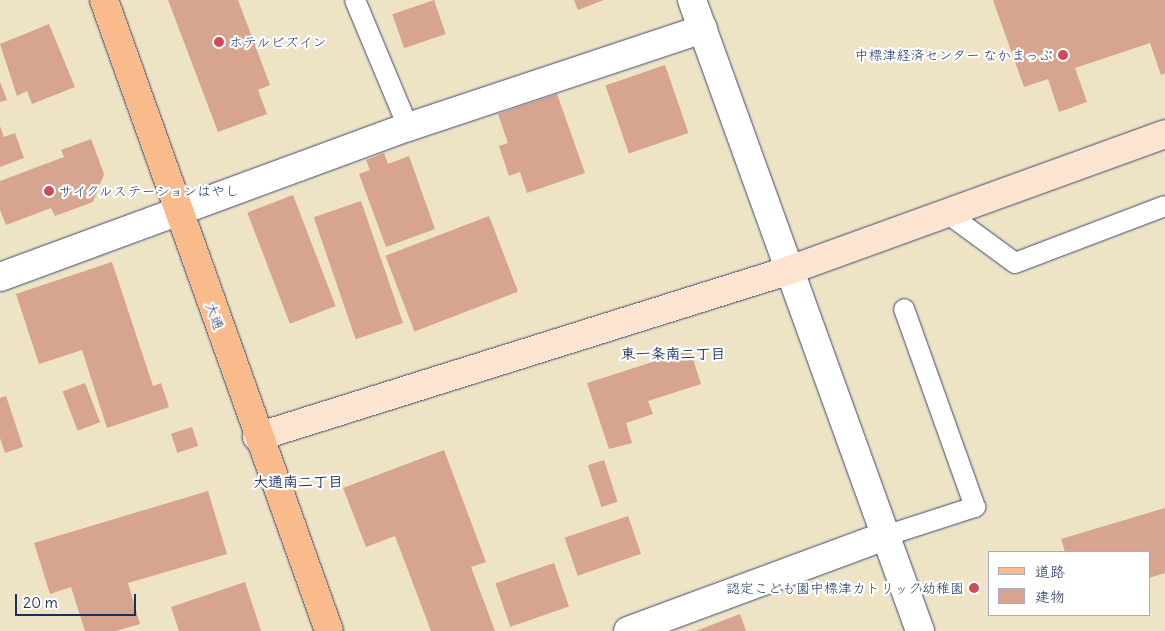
<!DOCTYPE html>
<meta charset="utf-8">
<style>
body{margin:0}
#map{position:relative;width:1165px;height:631px;overflow:hidden;background:#eee3c5;font-family:Delius,"Klee One",sans-serif}
div>[style]{position:absolute}
.building>*{inset:0;background:#d6a48f;transform-origin:0 0}
.roads{filter:drop-shadow(0 0 1px #3b4a6d) drop-shadow(0 0 1px #3b4a6d)}
.lane>*{height:20px;margin:-10px;padding:0 10px;transform-origin:10px;border-radius:10px;background:#fff}
.street>*{height:28px;margin:-14px;padding:0 14px;transform-origin:14px;border-radius:14px;background:#fff}
.secondary>*{height:28px;margin:-14px;padding:0 14px;transform-origin:14px;border-radius:14px;background:#fde4d1}
.primary>*{height:28px;margin:-14px;padding:0 14px;transform-origin:14px;border-radius:14px;background:#fabb8c}
.dots>*{width:14px;height:14px;translate:-50% -50%;box-sizing:border-box;border:2px solid #fff;border-radius:50%}
span{translate:-50% -50%;white-space:nowrap;text-align:center;line-height:1.15;-webkit-text-stroke:4.5px #fff;paint-order:stroke}
.poi-label{font-size:14px;color:#1b2f5e}
.left{translate:0 -50%;text-align:left}
.right{translate:-100% -50%;text-align:right}
.street-label{font-size:14px;color:#1b2f5e}
.neighbourhood-label{font-size:15px;color:#1b2f5e;font-weight:700}
.legend{position:absolute;left:988px;top:551px;width:162px;height:65px;box-sizing:border-box;background:#fff;border:1px solid #a4acbf;margin:0;padding:6px 9px;list-style:none;font-size:15px;color:#1b2f5e}
.legend li{display:flex;align-items:center;gap:10px;height:25px}
.legend b{width:25px;border:1px solid #a4acbf}
.scale{position:absolute;left:15px;top:594px;width:121px;height:22px;box-sizing:border-box;border:2px solid #1b2f5e;border-top:0;padding-left:6px;font-size:15px;line-height:18px;white-space:nowrap;color:#1b2f5e;-webkit-text-stroke:4px #fff;paint-order:stroke}
</style>
<div id="map">
<div class="building">
<div style="clip-path:polygon(168px 0,238px 0,270px 85px,258px 90px,267px 114px,218px 132px)"></div>
<div style="left:434px;top:0;width:36px;height:44px;rotate:71deg"></div>
<div style="clip-path:polygon(574px 0,604px 0,578px 10px)"></div>
<div style="clip-path:polygon(993px 0,1165px 0,1165px 73px,1161px 75px,1150px 43px,1075px 68px,1087px 102px,1059px 112px,1048px 79px,1024px 87px)"></div>
<div style="clip-path:polygon(49px 24px,75px 87px,32px 104px,27px 91px,17px 96px,0 44px)"></div>
<div style="left:665px;top:65px;width:72px;height:63px;rotate:71deg"></div>
<div style="clip-path:polygon(0 82px,7px 100px,0 102px)"></div>
<div style="clip-path:polygon(557px 94px,585px 173px,527px 193px,520px 172px,509px 176px,499px 146px,508px 143px,498px 114px)"></div>
<div style="clip-path:polygon(0 126px,4px 137px,15px 133px,24px 158px,0 167px)"></div>
<div style="clip-path:polygon(91px 139px,104px 174px,93px 202px,55px 216px,51px 208px,6px 225px,0 210px,0 181px,64px 157px,61px 150px)"></div>
<div style="clip-path:polygon(384px 153px,388px 164px,409px 156px,435px 229px,386px 247px,359px 174px,370px 170px,366px 160px)"></div>
<div style="left:293px;top:195px;width:119px;height:49px;rotate:69deg"></div>
<div style="left:361px;top:201px;width:129px;height:50px;rotate:71deg"></div>
<div style="left:489px;top:216px;width:81px;height:111px;rotate:69deg"></div>
<div style="clip-path:polygon(112px 262px,153px 386px,161px 383px,169px 407px,107px 428px,82px 350px,39px 364px,16px 294px)"></div>
<div style="clip-path:polygon(690px 350px,701px 384px,648px 401px,653px 414px,626px 423px,632px 443px,609px 449px,587px 383px)"></div>
<div style="left:85px;top:383px;width:42px;height:24px;rotate:69deg"></div>
<div style="clip-path:polygon(6px 396px,23px 447px,5px 453px,0 438px,0 398px)"></div>
<div style="left:192px;top:427px;width:20px;height:22px;rotate:72deg"></div>
<div style="clip-path:polygon(444px 450px,486px 562px,471px 567px,495px 631px,431px 631px,395px 536px,366px 547px,343px 488px)"></div>
<div style="left:604px;top:460px;width:44px;height:17px;rotate:72deg"></div>
<div style="clip-path:polygon(208px 491px,227px 554px,128px 583px,140px 624px,116px 631px,85px 631px,71px 587px,50px 594px,34px 543px)"></div>
<div style="clip-path:polygon(1165px 508px,1165px 573px,1149px 578px,1149px 552px,1065px 552px,1061px 539px)"></div>
<div style="left:628px;top:516px;width:40px;height:67px;rotate:71deg"></div>
<div style="left:554px;top:563px;width:46px;height:62px;rotate:71deg"></div>
<div style="clip-path:polygon(245px 582px,261px 631px,179px 631px,171px 607px)"></div>
<div style="clip-path:polygon(740px 614px,746px 631px,696px 631px)"></div>
</div>
<div class="roads">
<div class="lane">
<div style="left:355px;top:0;width:138px;rotate:67.3deg"></div>
<div style="left:947px;top:213px;width:84px;rotate:36.3deg"></div>
<div style="left:1015px;top:263px;width:160px;rotate:-20.8deg"></div>
<div style="left:885px;top:536px;width:95px;rotate:-17.9deg"></div>
<div style="left:975px;top:507px;width:210px;rotate:-109.7deg"></div>
</div>
<div class="street">
<div style="left:692px;top:0;width:671px;rotate:70.13deg"></div>
<div style="left:0;top:277px;width:435px;rotate:-20.2deg"></div>
<div style="left:408px;top:127px;width:311px;rotate:-18.4deg"></div>
<div style="left:628px;top:631px;width:274px;rotate:-20.3deg"></div>
</div>
<div class="secondary">
<div style="left:257px;top:437px;width:555px;rotate:-17.39deg"></div>
<div style="left:787px;top:271px;width:402px;rotate:-19.9deg"></div>
</div>
<div class="primary">
<div style="left:104px;top:0;width:670px;rotate:70.37deg"></div>
</div>
</div>
<div class="dots">
<div style="left:219px;top:42px;background:#d1495b"></div>
<div style="left:1063px;top:55px;background:#d1495b"></div>
<div style="left:49px;top:191px;background:#d1495b"></div>
<div style="left:974px;top:588px;background:#d1495b"></div>
</div>
<div class="poi-label">
<span class="left" style="left:229px;top:42px">ホテルビズイン</span>
<span class="right" style="left:1053px;top:55px">中標津経済センター なかまっぷ</span>
<span class="left" style="left:59px;top:191px">サイクルステーションはやし</span>
<span class="right" style="left:964px;top:588px">認定こども園中標津カトリック幼稚園</span>
</div>
<div class="street-label">
<span style="left:215px;top:316px;rotate:70deg">大通</span>
</div>
<div class="neighbourhood-label">
<span style="left:673px;top:354px">東一条南二丁目</span>
<span style="left:298px;top:482px">大通南二丁目</span>
</div>
<ul class="legend">
<li><b style="height:6px;background:#fabb8c"></b>道路</li>
<li><b style="height:14px;background:#d6a48f"></b>建物</li>
</ul>
<div class="scale">20 m</div>
</div>
